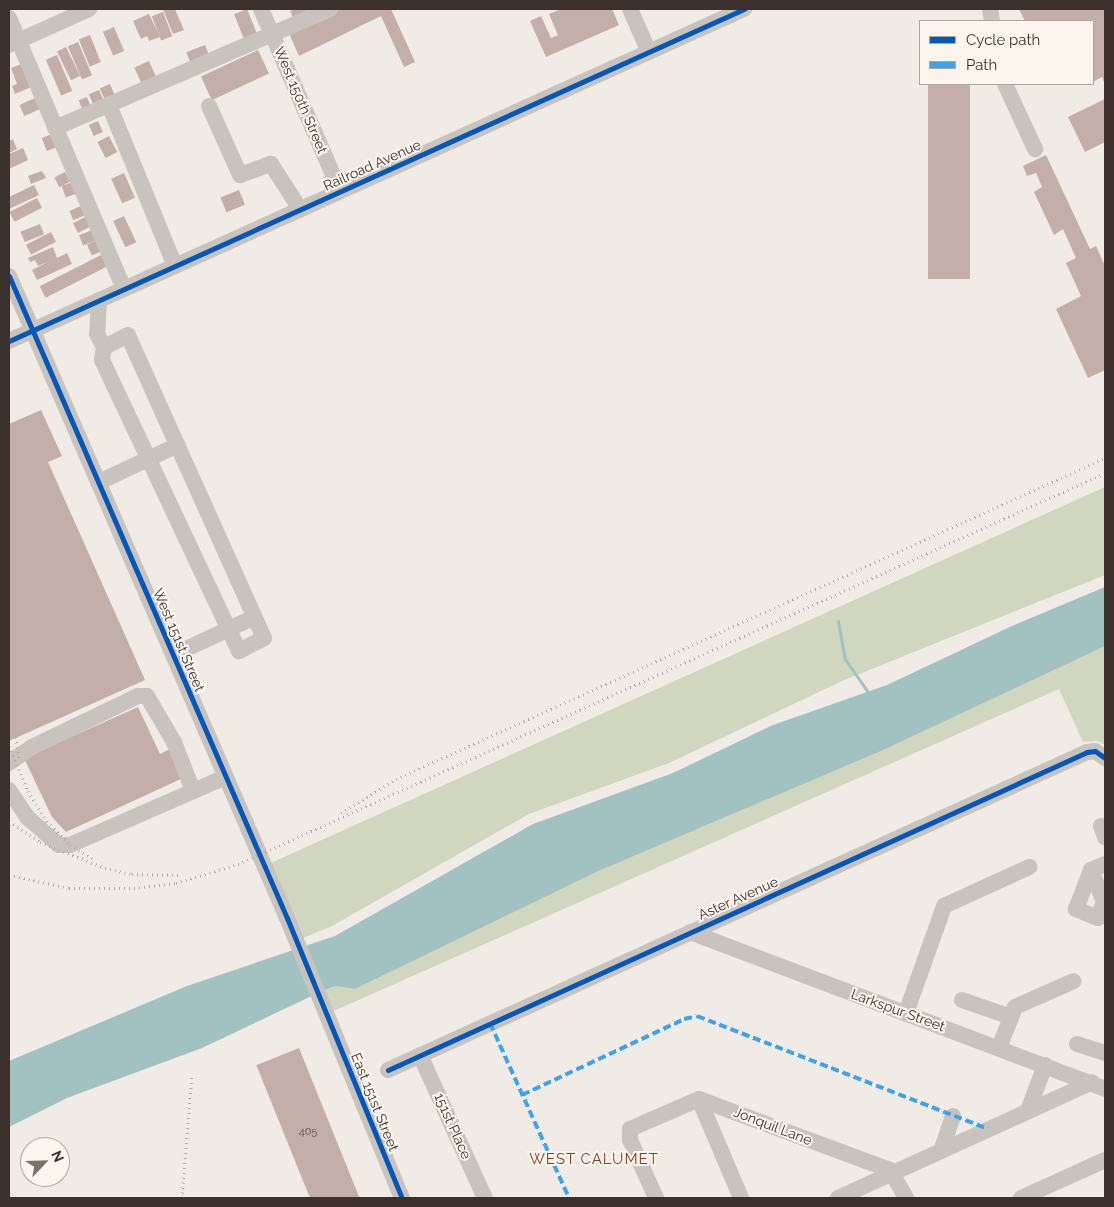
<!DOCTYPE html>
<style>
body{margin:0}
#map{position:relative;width:1114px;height:1207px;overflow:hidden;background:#f0ebe5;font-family:Raleway,sans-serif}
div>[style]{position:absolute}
.green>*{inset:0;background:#d1d6bf}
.water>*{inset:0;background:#a1c2c1}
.stream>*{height:3px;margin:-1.5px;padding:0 1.5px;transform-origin:1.5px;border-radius:1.5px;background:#a1c2c1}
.building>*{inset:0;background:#c3afa7;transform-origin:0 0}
.minor>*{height:16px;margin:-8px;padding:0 8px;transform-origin:8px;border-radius:8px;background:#c9c3be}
.rail>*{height:3px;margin-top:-1.5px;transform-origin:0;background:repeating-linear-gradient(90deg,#b1aca8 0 1px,transparent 0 5px)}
.quiet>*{height:4px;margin-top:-2px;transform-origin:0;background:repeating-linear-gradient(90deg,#3fa3eb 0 8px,transparent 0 12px)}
.cycleway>*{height:5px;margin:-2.5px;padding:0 2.5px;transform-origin:2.5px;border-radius:2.5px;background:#0057b8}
span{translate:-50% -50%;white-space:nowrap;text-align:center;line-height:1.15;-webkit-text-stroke:4px #fbf5ee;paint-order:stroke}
.number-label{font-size:11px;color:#5d504a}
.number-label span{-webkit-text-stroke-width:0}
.street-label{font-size:14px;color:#3b302b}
.neighbourhood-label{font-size:15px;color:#8c3b22;letter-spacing:1px}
.frame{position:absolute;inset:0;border:10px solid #3b302b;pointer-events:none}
.legend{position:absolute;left:919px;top:20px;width:175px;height:65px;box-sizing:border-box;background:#fbf5ee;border:1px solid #aea6a0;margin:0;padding:6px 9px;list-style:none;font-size:15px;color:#3b302b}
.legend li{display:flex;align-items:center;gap:10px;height:25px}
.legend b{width:25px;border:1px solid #aea6a0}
.north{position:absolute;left:20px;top:1137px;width:50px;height:50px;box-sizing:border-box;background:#fbf5ee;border:1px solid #aea6a0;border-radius:50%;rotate:66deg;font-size:14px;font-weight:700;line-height:20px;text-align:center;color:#3b302b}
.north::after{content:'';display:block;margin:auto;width:18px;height:22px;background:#7a716c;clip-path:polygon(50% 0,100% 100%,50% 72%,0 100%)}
</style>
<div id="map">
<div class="green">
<div style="clip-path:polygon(1105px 487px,1105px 575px,842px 681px,669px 763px,529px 814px,332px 926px,296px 941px,264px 866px)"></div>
<div style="clip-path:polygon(1105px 646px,1105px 745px,1097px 741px,1083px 742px,1059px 689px,327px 1014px,318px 993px,335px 986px,355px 989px,598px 869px)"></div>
</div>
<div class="water">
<div style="clip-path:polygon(1105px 587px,1105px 646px,883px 750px,596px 872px,355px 989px,335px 986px,318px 993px,202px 1048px,67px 1098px,9px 1127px,9px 1061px,187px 986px,335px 936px,533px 824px,673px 773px,773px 725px,887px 685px,1012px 626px)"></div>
</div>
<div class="stream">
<div style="left:838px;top:621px;width:39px;rotate:80deg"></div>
<div style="left:845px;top:659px;width:40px;rotate:55.1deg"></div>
</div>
<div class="building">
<div style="clip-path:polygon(163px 9px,175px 9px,184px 30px,173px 34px)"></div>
<div style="left:247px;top:9px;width:29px;height:14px;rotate:68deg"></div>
<div style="clip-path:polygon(296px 9px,314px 9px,294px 19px,290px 11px)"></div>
<div style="clip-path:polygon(337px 9px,391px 9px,415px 62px,404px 67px,381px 16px,299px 56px,288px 31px)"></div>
<div style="clip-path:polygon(561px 9px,612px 9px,619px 25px,546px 57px,530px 21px,541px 16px,551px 38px,558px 35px,549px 14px)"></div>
<div style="clip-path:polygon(1019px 9px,1105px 9px,1105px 84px,1102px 77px,1093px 82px,1093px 21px,1025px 21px)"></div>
<div style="left:163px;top:12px;width:26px;height:12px;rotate:69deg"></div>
<div style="clip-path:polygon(149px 14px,160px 37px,149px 41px,147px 36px,141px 39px,133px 21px)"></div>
<div style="left:114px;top:27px;width:26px;height:12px;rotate:67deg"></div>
<div style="left:90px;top:35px;width:29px;height:12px;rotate:68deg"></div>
<div style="left:78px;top:42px;width:36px;height:11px;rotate:67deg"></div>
<div style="left:205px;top:45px;width:14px;height:20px;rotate:69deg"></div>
<div style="left:66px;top:47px;width:32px;height:10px;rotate:64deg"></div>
<div style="left:258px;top:50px;width:26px;height:63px;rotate:65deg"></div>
<div style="left:57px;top:55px;width:39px;height:12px;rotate:67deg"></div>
<div style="left:149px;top:61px;width:20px;height:16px;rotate:66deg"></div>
<div style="clip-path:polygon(24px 63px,34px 86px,15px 94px,12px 86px,17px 84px,11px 68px)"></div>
<div style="left:110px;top:84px;width:13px;height:11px;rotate:67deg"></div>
<div style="left:928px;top:84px;width:42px;height:195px"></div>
<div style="left:99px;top:90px;width:13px;height:11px;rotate:67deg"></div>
<div style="left:87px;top:97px;width:11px;height:9px;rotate:68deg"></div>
<div style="left:35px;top:98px;width:12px;height:17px;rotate:66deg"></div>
<div style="clip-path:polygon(1105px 99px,1105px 142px,1085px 152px,1068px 117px)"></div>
<div style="left:98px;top:121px;width:12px;height:10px;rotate:66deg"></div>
<div style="left:52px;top:134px;width:14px;height:11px;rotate:69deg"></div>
<div style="left:109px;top:136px;width:18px;height:13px;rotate:63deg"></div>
<div style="clip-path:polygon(13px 139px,17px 149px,9px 153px,9px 141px)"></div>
<div style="clip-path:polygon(23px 148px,28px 160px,9px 169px,9px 154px)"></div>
<div style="clip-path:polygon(1046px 155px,1090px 249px,1096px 246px,1105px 266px,1105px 370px,1088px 378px,1056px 309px,1081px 296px,1066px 263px,1076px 258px,1063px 229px,1054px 235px,1034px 192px,1042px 187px,1036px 173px,1027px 176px,1023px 166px)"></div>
<div style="clip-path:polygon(42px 171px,46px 178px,31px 184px,28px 176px)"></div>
<div style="left:65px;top:172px;width:11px;height:12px;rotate:63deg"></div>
<div style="left:124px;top:173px;width:27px;height:14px;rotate:66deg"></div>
<div style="left:73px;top:182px;width:12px;height:12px;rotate:70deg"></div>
<div style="clip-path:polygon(34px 185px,39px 195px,9px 209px,9px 197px)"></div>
<div style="left:239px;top:190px;width:16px;height:20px;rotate:68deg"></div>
<div style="left:37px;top:198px;width:11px;height:31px;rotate:63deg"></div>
<div style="left:83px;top:205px;width:10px;height:15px;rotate:66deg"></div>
<div style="left:89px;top:215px;width:11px;height:18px;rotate:63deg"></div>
<div style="left:124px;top:216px;width:29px;height:12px;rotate:65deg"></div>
<div style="left:40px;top:224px;width:11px;height:21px;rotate:68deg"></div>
<div style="left:92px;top:230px;width:11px;height:14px;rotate:68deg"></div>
<div style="left:51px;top:232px;width:11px;height:28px;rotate:63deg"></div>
<div style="left:97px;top:240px;width:12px;height:11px;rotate:66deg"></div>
<div style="clip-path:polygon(53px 247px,57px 258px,67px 253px,72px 264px,37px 280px,32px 270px,50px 261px,38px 266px,35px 260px,30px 262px,28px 258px)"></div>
<div style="left:103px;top:254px;width:13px;height:71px;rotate:63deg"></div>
<div style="clip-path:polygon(41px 410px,62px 456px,48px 462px,145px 680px,9px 741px,9px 424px)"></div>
<div style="clip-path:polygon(138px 707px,160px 754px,170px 749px,183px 778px,66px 832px,52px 817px,24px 758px)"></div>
<div style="left:299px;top:1048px;width:162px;height:46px;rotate:68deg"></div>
</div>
<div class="minor">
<div style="left:261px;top:9px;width:198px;rotate:66.5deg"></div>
<div style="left:630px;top:9px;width:47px;rotate:66.2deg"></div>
<div style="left:990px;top:9px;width:12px;rotate:81deg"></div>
<div style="left:9px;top:18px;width:294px;rotate:67deg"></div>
<div style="left:9px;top:45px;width:88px;rotate:-24.2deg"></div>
<div style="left:1005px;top:84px;width:72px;rotate:65.2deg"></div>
<div style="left:109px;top:105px;width:174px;rotate:67.7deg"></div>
<div style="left:209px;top:106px;width:76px;rotate:65.8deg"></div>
<div style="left:240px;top:175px;width:33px;rotate:-20deg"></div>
<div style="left:271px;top:164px;width:54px;rotate:57.2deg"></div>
<div style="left:55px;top:128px;width:300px;rotate:-23.4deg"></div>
<div style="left:9px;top:276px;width:700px;rotate:66.59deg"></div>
<div style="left:287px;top:918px;width:303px;rotate:67.7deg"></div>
<div style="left:99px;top:300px;width:34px;rotate:93deg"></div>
<div style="left:97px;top:334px;width:15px;rotate:62deg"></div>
<div style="left:104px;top:347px;width:13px;rotate:99deg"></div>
<div style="left:102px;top:360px;width:322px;rotate:64.8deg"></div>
<div style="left:239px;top:651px;width:28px;rotate:-27deg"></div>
<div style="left:264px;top:638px;width:332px;rotate:-114.2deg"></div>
<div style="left:128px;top:335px;width:27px;rotate:153deg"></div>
<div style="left:9px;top:341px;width:807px;rotate:-24.31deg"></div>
<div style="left:99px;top:482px;width:87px;rotate:-25.1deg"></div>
<div style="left:173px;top:655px;width:90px;rotate:-24.9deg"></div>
<div style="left:9px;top:763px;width:28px;rotate:-35deg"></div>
<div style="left:32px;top:747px;width:118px;rotate:-25.7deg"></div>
<div style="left:138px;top:696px;width:9px"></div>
<div style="left:147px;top:696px;width:53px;rotate:59.6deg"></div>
<div style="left:174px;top:742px;width:53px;rotate:68.8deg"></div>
<div style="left:9px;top:790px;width:34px;rotate:56deg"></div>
<div style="left:28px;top:818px;width:41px;rotate:41.1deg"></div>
<div style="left:59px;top:845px;width:11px"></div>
<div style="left:70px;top:845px;width:170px;rotate:-23.6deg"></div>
<div style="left:1101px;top:826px;width:12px;rotate:70deg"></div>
<div style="left:1091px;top:870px;width:35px;rotate:68deg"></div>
<div style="left:1104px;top:902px;width:17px;rotate:111deg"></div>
<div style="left:1098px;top:918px;width:24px;rotate:-158deg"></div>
<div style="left:1076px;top:909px;width:42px;rotate:-69deg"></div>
<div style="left:1091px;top:870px;width:15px;rotate:-23deg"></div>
<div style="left:690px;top:932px;width:444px;rotate:20.7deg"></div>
<div style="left:962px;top:1000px;width:52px;rotate:19.1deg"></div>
<div style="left:906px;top:1013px;width:114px;rotate:-70.4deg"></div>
<div style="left:944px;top:906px;width:94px;rotate:-24.6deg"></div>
<div style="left:1077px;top:1044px;width:29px;rotate:18deg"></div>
<div style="left:999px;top:1048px;width:44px;rotate:-68.7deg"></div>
<div style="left:1015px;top:1007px;width:64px;rotate:-23.8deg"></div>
<div style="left:420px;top:1055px;width:157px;rotate:65.6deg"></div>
<div style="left:388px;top:1070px;width:768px;rotate:-24.46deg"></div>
<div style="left:1087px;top:752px;width:8px;rotate:-7deg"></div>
<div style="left:1095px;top:751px;width:12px;rotate:35deg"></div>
<div style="left:699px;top:1099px;width:108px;rotate:67deg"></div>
<div style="left:1028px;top:1111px;width:49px;rotate:-69.7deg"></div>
<div style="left:941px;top:1151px;width:37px;rotate:-71deg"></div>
<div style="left:656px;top:1198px;width:64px;rotate:-114.1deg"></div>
<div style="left:630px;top:1140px;width:11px;rotate:-90deg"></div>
<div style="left:630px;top:1129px;width:75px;rotate:-23.5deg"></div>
<div style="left:699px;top:1099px;width:204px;rotate:20.4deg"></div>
<div style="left:890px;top:1170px;width:32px;rotate:60deg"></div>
<div style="left:838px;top:1198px;width:279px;rotate:-24.5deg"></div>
<div style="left:1021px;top:1198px;width:92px;rotate:-24.3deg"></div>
</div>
<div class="rail">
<div style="left:16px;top:737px;width:23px;rotate:83deg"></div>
<div style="left:9px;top:746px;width:49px;rotate:67.1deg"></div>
<div style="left:28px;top:791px;width:36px;rotate:58deg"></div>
<div style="left:47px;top:821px;width:33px;rotate:46deg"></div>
<div style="left:70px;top:845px;width:26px;rotate:32deg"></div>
<div style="left:341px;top:813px;width:65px;rotate:-31.7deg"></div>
<div style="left:396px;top:779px;width:778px;rotate:-24.36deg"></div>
<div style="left:9px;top:821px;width:37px;rotate:34deg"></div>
<div style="left:40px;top:842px;width:70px;rotate:21.8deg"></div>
<div style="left:105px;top:868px;width:28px;rotate:13deg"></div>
<div style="left:132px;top:874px;width:50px;rotate:1.1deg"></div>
<div style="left:9px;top:875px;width:61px;rotate:12.2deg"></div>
<div style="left:69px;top:888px;width:65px"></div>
<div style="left:134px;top:888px;width:42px;rotate:-6.8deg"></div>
<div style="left:176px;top:883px;width:65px;rotate:-17deg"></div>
<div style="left:238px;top:864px;width:951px;rotate:-24.27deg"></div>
<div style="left:9px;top:1193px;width:6px;rotate:59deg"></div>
<div style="left:182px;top:1198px;width:124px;rotate:-85.4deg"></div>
</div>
<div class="quiet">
<div style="left:490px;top:1023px;width:192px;rotate:65.7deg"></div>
<div style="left:522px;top:1095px;width:179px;rotate:-25.1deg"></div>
<div style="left:684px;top:1019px;width:13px;rotate:-13deg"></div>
<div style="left:697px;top:1016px;width:312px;rotate:21.2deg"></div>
</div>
<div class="cycleway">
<div style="left:9px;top:276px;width:700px;rotate:66.59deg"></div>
<div style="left:287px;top:918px;width:303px;rotate:67.7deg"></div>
<div style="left:9px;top:341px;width:807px;rotate:-24.31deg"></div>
<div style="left:388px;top:1070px;width:768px;rotate:-24.46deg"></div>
<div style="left:1087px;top:752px;width:8px;rotate:-7deg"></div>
<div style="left:1095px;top:751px;width:12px;rotate:35deg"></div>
</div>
<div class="number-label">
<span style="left:308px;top:1132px">405</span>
</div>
<div class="street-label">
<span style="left:301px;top:100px;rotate:67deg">West 150th Street</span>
<span style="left:372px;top:165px;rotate:-24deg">Railroad Avenue</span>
<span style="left:179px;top:640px;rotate:67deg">West 151st Street</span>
<span style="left:738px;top:898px;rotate:-24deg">Aster Avenue</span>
<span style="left:898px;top:1010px;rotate:20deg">Larkspur Street</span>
<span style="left:375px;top:1102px;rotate:68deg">East 151st Street</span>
<span style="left:453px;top:1126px;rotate:66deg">151st Place</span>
<span style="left:773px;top:1126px;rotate:21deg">Jonquil Lane</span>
</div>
<div class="neighbourhood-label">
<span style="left:594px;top:1160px">WEST CALUMET</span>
</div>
<div class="frame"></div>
<ul class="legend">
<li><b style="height:6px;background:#0057b8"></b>Cycle path</li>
<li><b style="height:6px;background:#3fa3eb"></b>Path</li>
</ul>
<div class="north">N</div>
</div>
